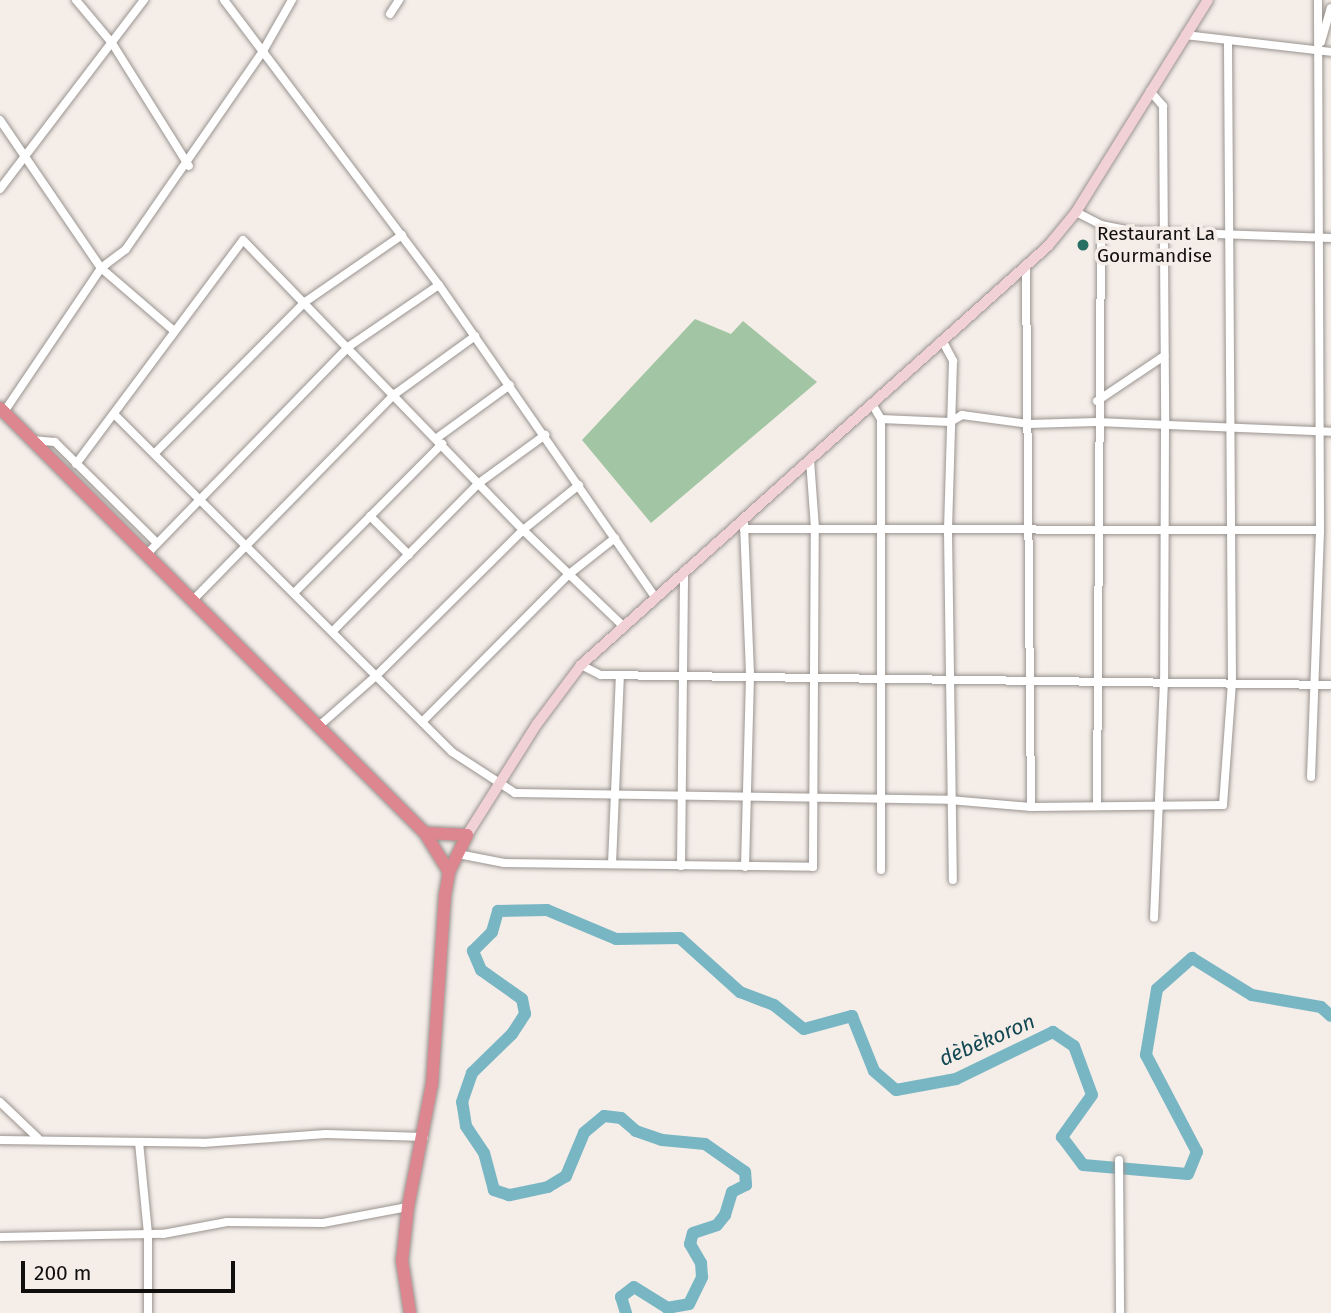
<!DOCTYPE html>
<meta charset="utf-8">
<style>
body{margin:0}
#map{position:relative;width:1331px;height:1313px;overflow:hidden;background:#f4ede8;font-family:"Fira Sans",sans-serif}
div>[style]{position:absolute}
.green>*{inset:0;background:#a2c6a3}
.river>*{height:12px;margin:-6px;padding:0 6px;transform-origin:6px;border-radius:6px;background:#79b6c4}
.roads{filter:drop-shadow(0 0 2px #9a9490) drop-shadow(0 0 2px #9a9490)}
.minor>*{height:8px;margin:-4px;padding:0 4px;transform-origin:4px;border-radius:4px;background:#fff}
.secondary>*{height:10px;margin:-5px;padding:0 5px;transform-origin:5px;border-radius:5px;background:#f2d1d6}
.trunk>*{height:12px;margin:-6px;padding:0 6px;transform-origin:6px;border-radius:6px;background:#de8690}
.dots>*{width:19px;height:19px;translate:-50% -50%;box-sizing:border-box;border:4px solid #f4ede8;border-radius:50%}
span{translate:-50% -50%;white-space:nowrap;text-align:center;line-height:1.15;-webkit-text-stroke:7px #f4ede8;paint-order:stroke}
.poi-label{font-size:19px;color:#110f0e}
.left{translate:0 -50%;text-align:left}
.water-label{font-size:21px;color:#114853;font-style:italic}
.scale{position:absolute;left:21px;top:1261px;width:214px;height:32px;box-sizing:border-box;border:4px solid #110f0e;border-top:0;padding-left:9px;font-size:21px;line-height:24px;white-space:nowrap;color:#110f0e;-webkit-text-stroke:5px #f4ede8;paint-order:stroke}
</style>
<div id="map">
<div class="green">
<div style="clip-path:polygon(695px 319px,731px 334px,743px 321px,817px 382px,651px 523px,582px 440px)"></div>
</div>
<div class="river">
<div style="left:626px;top:1313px;width:17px;rotate:-107deg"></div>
<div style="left:621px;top:1297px;width:16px;rotate:-38deg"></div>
<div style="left:634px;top:1287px;width:39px;rotate:32deg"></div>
<div style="left:667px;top:1308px;width:22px;rotate:-10deg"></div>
<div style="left:689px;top:1304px;width:30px;rotate:-64deg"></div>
<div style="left:702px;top:1277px;width:14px;rotate:-94deg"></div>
<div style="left:701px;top:1263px;width:22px;rotate:-120deg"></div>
<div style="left:690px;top:1244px;width:11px;rotate:-75deg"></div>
<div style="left:693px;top:1233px;width:25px;rotate:-18deg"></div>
<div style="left:717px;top:1225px;width:13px;rotate:-51deg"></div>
<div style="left:725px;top:1215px;width:24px;rotate:-73deg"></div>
<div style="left:732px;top:1192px;width:16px;rotate:-27deg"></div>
<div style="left:746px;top:1185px;width:13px;rotate:-94deg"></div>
<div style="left:745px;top:1172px;width:49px;rotate:-145deg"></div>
<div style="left:705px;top:1144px;width:43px;rotate:-174.7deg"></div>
<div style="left:662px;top:1140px;width:28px;rotate:-161deg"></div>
<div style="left:636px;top:1131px;width:20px;rotate:-139deg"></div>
<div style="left:621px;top:1118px;width:17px;rotate:-173deg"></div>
<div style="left:604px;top:1116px;width:26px;rotate:140deg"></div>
<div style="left:584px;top:1133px;width:47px;rotate:112.7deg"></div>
<div style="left:566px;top:1176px;width:21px;rotate:149deg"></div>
<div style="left:548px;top:1187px;width:40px;rotate:168deg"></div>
<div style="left:509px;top:1195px;width:16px;rotate:-162deg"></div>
<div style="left:494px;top:1190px;width:38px;rotate:-105deg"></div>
<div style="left:484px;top:1153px;width:32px;rotate:-124deg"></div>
<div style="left:466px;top:1126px;width:24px;rotate:-99deg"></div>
<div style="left:462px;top:1102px;width:31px;rotate:-71deg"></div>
<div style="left:472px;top:1073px;width:56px;rotate:-44.3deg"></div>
<div style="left:512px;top:1034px;width:24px;rotate:-57deg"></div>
<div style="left:525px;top:1014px;width:15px;rotate:-101deg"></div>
<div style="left:522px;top:999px;width:50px;rotate:-144.7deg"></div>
<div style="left:481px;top:970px;width:21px;rotate:-113deg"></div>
<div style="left:473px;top:951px;width:27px;rotate:-45deg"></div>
<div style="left:492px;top:932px;width:22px;rotate:-74deg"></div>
<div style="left:498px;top:911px;width:49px;rotate:-1.2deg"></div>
<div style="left:547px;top:910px;width:75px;rotate:22.8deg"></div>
<div style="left:616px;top:939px;width:64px;rotate:-0.9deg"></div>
<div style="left:680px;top:938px;width:81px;rotate:42deg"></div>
<div style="left:740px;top:992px;width:36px;rotate:21deg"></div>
<div style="left:774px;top:1005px;width:38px;rotate:39deg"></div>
<div style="left:804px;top:1029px;width:50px;rotate:-15.2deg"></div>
<div style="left:852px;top:1016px;width:59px;rotate:68.2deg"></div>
<div style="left:874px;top:1071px;width:29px;rotate:41deg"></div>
<div style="left:896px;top:1090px;width:61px;rotate:-10.4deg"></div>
<div style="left:956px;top:1079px;width:108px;rotate:-25.9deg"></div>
<div style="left:1053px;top:1032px;width:25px;rotate:34deg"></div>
<div style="left:1074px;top:1046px;width:52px;rotate:69.8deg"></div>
<div style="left:1092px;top:1095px;width:52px;rotate:125.5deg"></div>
<div style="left:1062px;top:1137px;width:35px;rotate:53deg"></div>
<div style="left:1083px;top:1165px;width:105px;rotate:4.9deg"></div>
<div style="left:1188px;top:1174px;width:24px;rotate:-68deg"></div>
<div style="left:1197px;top:1152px;width:110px;rotate:-117.7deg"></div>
<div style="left:1146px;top:1055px;width:67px;rotate:-80.5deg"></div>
<div style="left:1157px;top:989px;width:47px;rotate:-41.5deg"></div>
<div style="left:1192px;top:958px;width:70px;rotate:31.7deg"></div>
<div style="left:1252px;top:995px;width:70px;rotate:9.9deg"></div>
<div style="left:1321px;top:1007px;width:13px;rotate:42deg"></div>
</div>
<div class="roads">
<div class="minor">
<div style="left:76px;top:0;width:56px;rotate:50.1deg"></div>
<div style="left:112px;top:43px;width:145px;rotate:58deg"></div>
<div style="left:224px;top:0;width:357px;rotate:53deg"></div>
<div style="left:439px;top:285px;width:377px;rotate:55.3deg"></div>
<div style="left:390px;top:14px;width:17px;rotate:-57deg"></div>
<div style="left:1185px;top:35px;width:147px;rotate:6.6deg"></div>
<div style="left:1321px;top:42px;width:35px;rotate:-74deg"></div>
<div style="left:1150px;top:91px;width:20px;rotate:49deg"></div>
<div style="left:1163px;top:106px;width:321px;rotate:89.6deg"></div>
<div style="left:1165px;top:427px;width:253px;rotate:90.2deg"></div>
<div style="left:1164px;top:680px;width:238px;rotate:92.4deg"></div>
<div style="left:0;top:120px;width:179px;rotate:55.7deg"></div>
<div style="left:101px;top:268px;width:95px;rotate:40.7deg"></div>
<div style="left:0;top:189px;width:238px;rotate:-52.7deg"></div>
<div style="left:1076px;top:212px;width:28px;rotate:27deg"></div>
<div style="left:1101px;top:225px;width:32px;rotate:11deg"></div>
<div style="left:1132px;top:231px;width:199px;rotate:2deg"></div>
<div style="left:1026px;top:269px;width:538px;rotate:89.47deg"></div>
<div style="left:942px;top:340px;width:24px;rotate:62deg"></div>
<div style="left:953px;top:361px;width:171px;rotate:91.7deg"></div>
<div style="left:948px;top:532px;width:348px;rotate:89.2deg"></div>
<div style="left:1097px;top:401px;width:81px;rotate:-33.9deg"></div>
<div style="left:872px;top:404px;width:17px;rotate:59deg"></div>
<div style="left:881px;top:419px;width:451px;rotate:90deg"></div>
<div style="left:4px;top:412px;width:174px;rotate:-56deg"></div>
<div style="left:101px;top:268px;width:31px;rotate:-37deg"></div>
<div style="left:126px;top:249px;width:241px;rotate:-55.3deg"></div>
<div style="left:263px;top:51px;width:59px;rotate:-60.4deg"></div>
<div style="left:114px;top:414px;width:478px;rotate:45deg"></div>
<div style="left:452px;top:752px;width:75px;rotate:33.1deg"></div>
<div style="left:515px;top:793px;width:434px;rotate:0.9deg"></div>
<div style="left:949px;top:800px;width:82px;rotate:4.9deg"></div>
<div style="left:1031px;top:807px;width:192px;rotate:-0.6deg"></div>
<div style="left:1223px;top:805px;width:123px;rotate:-85.8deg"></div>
<div style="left:1232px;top:682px;width:640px;rotate:-90.36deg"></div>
<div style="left:881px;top:419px;width:69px;rotate:2.5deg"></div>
<div style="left:950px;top:422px;width:14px;rotate:-30deg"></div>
<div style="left:962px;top:415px;width:68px;rotate:7.7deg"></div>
<div style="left:1029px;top:424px;width:67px;rotate:-1.7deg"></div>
<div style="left:1096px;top:422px;width:235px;rotate:2.4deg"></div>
<div style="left:437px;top:438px;width:90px;rotate:-36deg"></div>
<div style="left:32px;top:440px;width:23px;rotate:5deg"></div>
<div style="left:55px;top:442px;width:144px;rotate:44.7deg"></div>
<div style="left:155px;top:453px;width:213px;rotate:-45.2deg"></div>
<div style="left:305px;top:302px;width:118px;rotate:-34.6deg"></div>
<div style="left:76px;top:464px;width:279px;rotate:-53.3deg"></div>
<div style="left:243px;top:240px;width:403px;rotate:46deg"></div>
<div style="left:523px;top:530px;width:137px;rotate:43.8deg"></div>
<div style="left:370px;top:516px;width:55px;rotate:45deg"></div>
<div style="left:744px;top:524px;width:152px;rotate:87.7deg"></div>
<div style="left:750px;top:676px;width:191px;rotate:91.5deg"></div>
<div style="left:744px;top:529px;width:576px;rotate:0.1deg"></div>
<div style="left:146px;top:555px;width:290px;rotate:-45.8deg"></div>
<div style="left:348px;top:347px;width:110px;rotate:-34.3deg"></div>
<div style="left:295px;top:592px;width:209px;rotate:-45.2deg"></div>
<div style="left:192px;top:601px;width:290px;rotate:-45.6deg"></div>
<div style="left:395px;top:394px;width:99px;rotate:-35.9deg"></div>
<div style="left:333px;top:631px;width:208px;rotate:-45.4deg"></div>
<div style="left:479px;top:483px;width:82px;rotate:-36deg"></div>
<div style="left:581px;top:665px;width:22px;rotate:27deg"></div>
<div style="left:601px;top:675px;width:730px;rotate:0.78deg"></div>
<div style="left:422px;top:722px;width:207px;rotate:-45.2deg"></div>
<div style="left:568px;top:575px;width:60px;rotate:-38.2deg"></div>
<div style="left:319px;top:726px;width:76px;rotate:-41.3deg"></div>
<div style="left:376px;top:676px;width:207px;rotate:-44.8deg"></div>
<div style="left:523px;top:530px;width:72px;rotate:-38.8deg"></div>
<div style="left:1311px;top:777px;width:247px;rotate:-87.9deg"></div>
<div style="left:1320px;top:530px;width:530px;rotate:-90.22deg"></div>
<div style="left:1097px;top:803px;width:578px;rotate:-89.6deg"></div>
<div style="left:458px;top:854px;width:47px;rotate:11.1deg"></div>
<div style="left:504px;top:863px;width:309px;rotate:0.7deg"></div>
<div style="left:813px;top:867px;width:339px;rotate:-89.7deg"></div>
<div style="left:815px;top:528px;width:68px;rotate:-94.2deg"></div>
<div style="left:612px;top:864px;width:189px;rotate:-87.6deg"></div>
<div style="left:681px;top:866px;width:295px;rotate:-89.4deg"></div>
<div style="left:0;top:1102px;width:52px;rotate:43.5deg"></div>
<div style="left:0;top:1140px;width:203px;rotate:0.8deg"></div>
<div style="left:203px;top:1143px;width:123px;rotate:-4.2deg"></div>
<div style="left:326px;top:1134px;width:98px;rotate:1.8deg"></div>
<div style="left:139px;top:1142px;width:92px;rotate:84.4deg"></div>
<div style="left:148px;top:1234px;width:79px;rotate:90deg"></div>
<div style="left:1119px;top:1160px;width:153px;rotate:89.6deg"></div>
<div style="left:0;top:1237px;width:163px;rotate:-1.1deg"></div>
<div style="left:163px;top:1234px;width:65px;rotate:-10.6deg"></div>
<div style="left:227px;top:1222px;width:96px;rotate:0.6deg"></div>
<div style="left:323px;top:1223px;width:86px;rotate:-10.7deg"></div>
</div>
<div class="secondary">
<div style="left:467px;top:835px;width:131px;rotate:-57.8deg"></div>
<div style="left:537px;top:724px;width:74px;rotate:-53.3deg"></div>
<div style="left:581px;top:665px;width:627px;rotate:-41.9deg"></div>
<div style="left:1048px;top:246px;width:44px;rotate:-50.5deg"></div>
<div style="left:1076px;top:212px;width:250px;rotate:-58.1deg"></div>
</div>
<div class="trunk">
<div style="left:0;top:408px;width:601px;rotate:45deg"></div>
<div style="left:425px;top:833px;width:46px;rotate:58.4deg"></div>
<div style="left:425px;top:833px;width:42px;rotate:2.7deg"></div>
<div style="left:410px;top:1313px;width:53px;rotate:-98.7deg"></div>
<div style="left:402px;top:1261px;width:54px;rotate:-83.7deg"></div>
<div style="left:408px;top:1207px;width:125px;rotate:-79deg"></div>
<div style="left:432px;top:1084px;width:189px;rotate:-86.1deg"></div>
<div style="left:445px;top:895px;width:23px;rotate:-80deg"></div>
<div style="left:449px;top:872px;width:41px;rotate:-64.1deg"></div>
</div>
</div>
<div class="dots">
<div style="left:1083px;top:245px;background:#286f64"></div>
</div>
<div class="poi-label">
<span class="left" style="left:1097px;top:245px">Restaurant La<br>Gourmandise</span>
</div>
<div class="water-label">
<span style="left:987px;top:1040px;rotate:-23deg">dèbèkoron</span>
</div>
<div class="scale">200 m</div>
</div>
